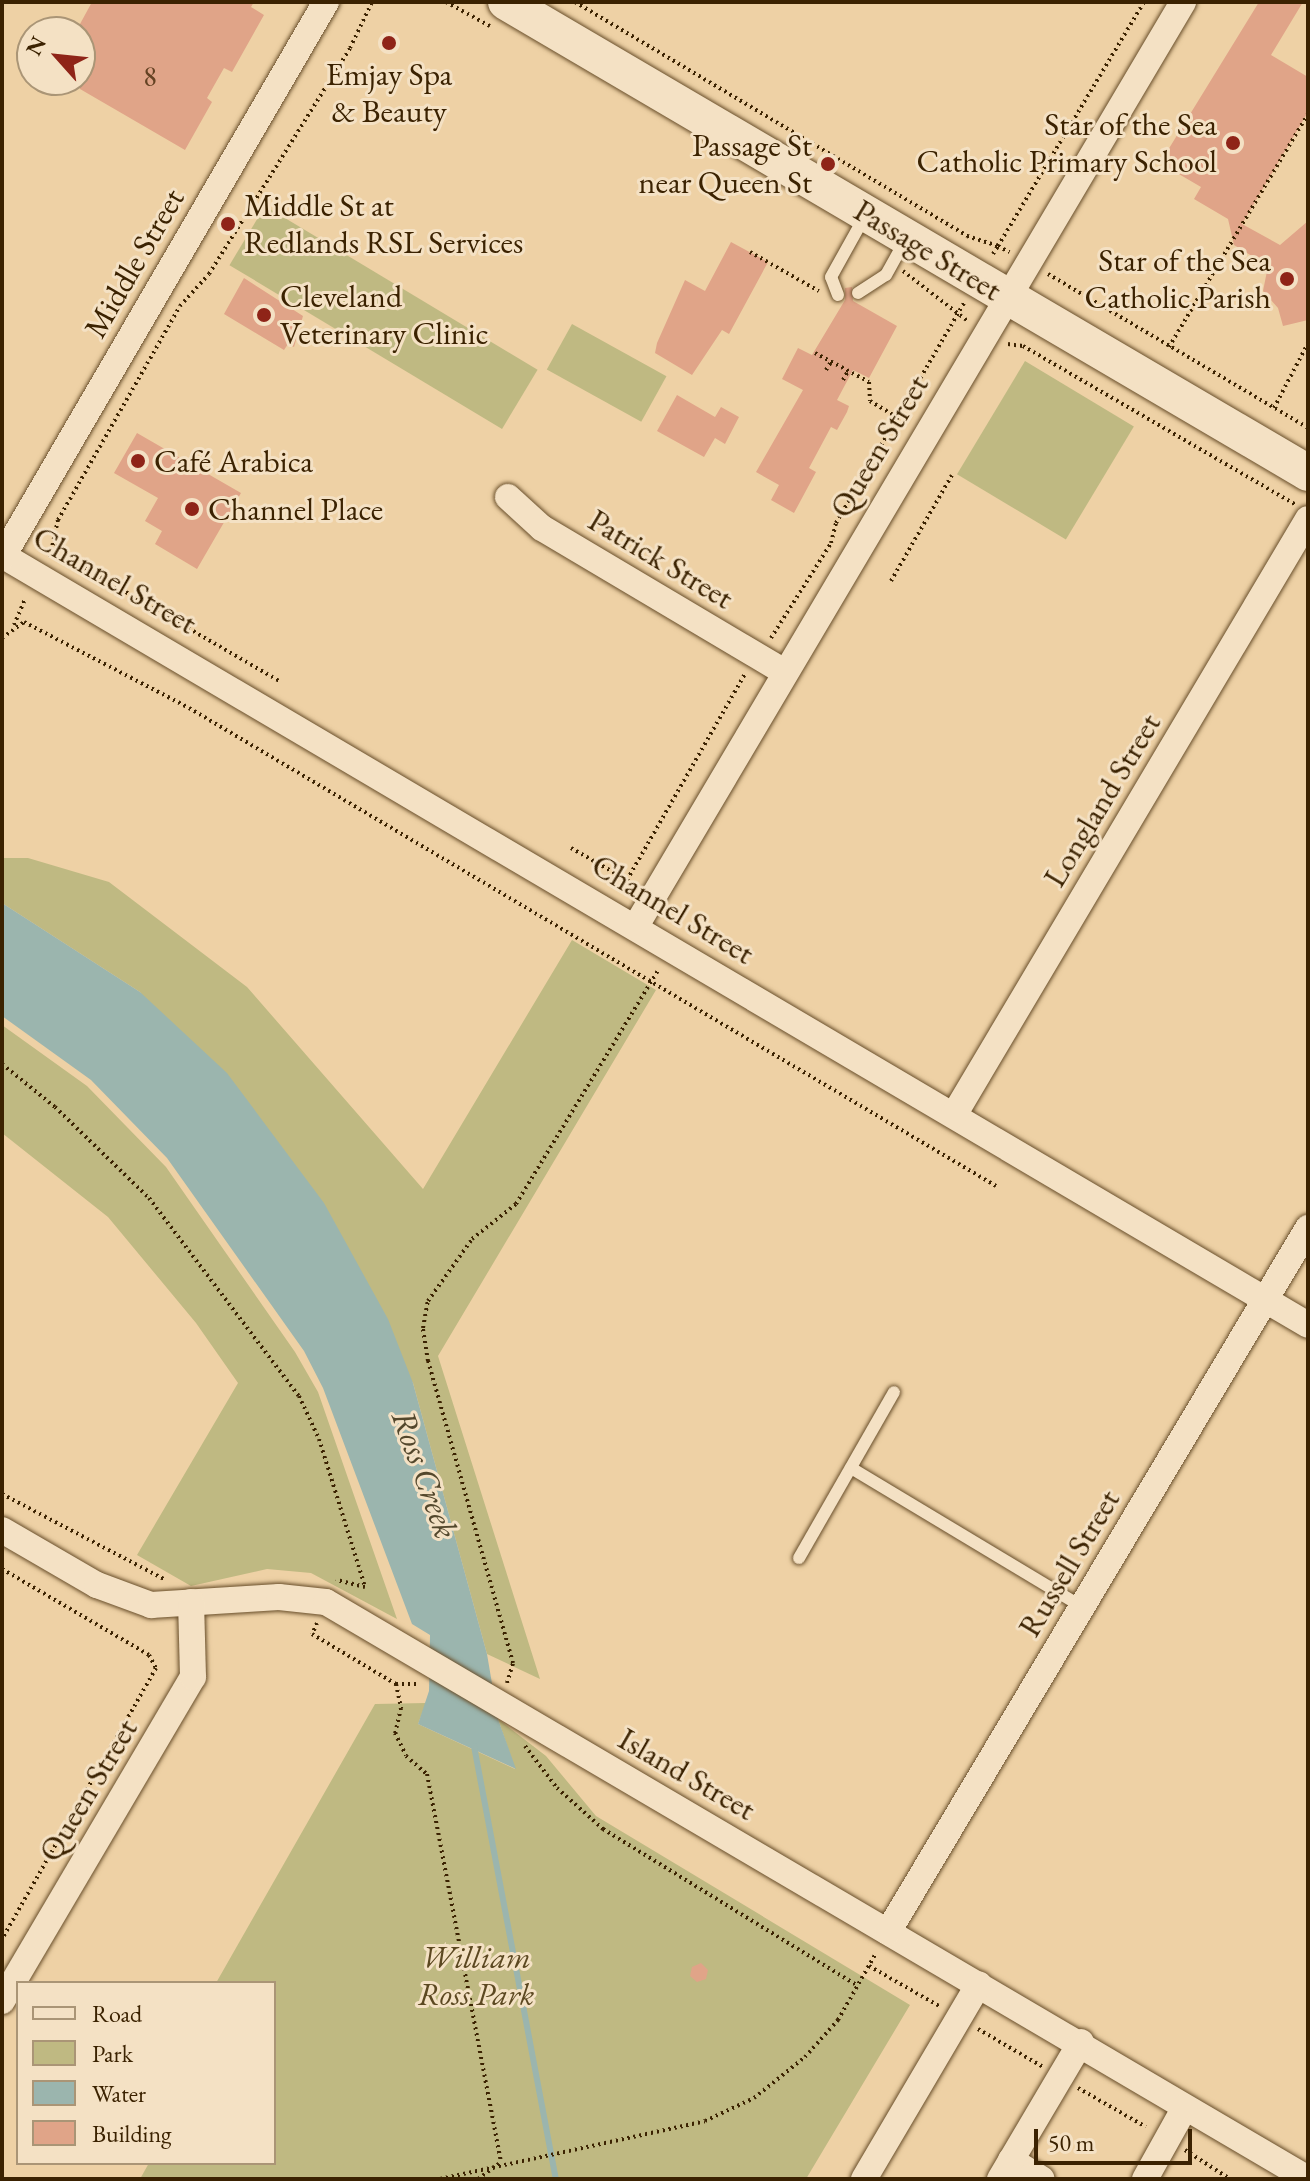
<!DOCTYPE html>
<meta charset="utf-8">
<style>
body{margin:0}
#map{position:relative;width:1310px;height:2181px;overflow:hidden;background:#eed1a5;font-family:"EB Garamond",serif}
div>[style]{position:absolute}
.green>*{inset:0;background:#bfb982;transform-origin:0 0}
.water>*{inset:0;background:#9bb5ae}
.stream>*{height:6px;margin:-3px;padding:0 3px;transform-origin:3px;border-radius:3px;background:#9bb5ae}
.building>*{inset:0;background:#e0a488}
.path>*{height:4px;margin-top:-2px;transform-origin:0;background:repeating-linear-gradient(90deg,#3b2201 0 2px,transparent 0 6px)}
.roads{filter:drop-shadow(0 0 2px #684e2a) drop-shadow(0 0 2px #684e2a)}
.lane>*{height:12px;margin:-6px;padding:0 6px;transform-origin:6px;border-radius:6px;background:#f4e1c4}
.street>*{height:26px;margin:-13px;padding:0 13px;transform-origin:13px;border-radius:13px;background:#f4e1c4}
.secondary>*{height:36px;margin:-18px;padding:0 18px;transform-origin:18px;border-radius:18px;background:#f4e1c4}
.dots>*{width:22px;height:22px;translate:-50% -50%;box-sizing:border-box;border:4px solid #f4e1c4;border-radius:50%}
span{translate:-50% -50%;white-space:nowrap;text-align:center;line-height:1.15;-webkit-text-stroke:6px #f4e1c4;paint-order:stroke}
.number-label{font-size:28px;color:#644223}
.number-label span{-webkit-text-stroke-width:0}
.poi-label{font-size:32px;color:#3b2201}
.right{translate:-100% -50%;text-align:right}
.left{translate:0 -50%;text-align:left}
.street-label{font-size:32px;color:#3b2201}
.park-label{font-size:32px;color:#5c4821;font-style:italic}
.water-label{font-size:34px;color:#53472c;font-style:italic}
.frame{position:absolute;inset:0;border:4px solid #3b2201;pointer-events:none}
.legend{position:absolute;left:16px;top:1981px;width:260px;height:184px;box-sizing:border-box;background:#f4e1c4;border:2px solid #aa9576;margin:0;padding:10px 14px;list-style:none;font-size:24px;color:#3b2201}
.legend li{display:flex;align-items:center;gap:16px;height:40px}
.legend b{width:40px;border:2px solid #aa9576}
.north{position:absolute;left:16px;top:16px;width:80px;height:80px;box-sizing:border-box;background:#f4e1c4;border:2px solid #aa9576;border-radius:50%;rotate:297deg;font-size:22px;font-weight:700;line-height:32px;text-align:center;color:#3b2201}
.north::after{content:'';display:block;margin:auto;width:28px;height:36px;background:#8f2418;clip-path:polygon(50% 0,100% 100%,50% 72%,0 100%)}
.scale{position:absolute;left:1034px;top:2129px;width:158px;height:36px;box-sizing:border-box;border:4px solid #3b2201;border-top:0;padding-left:10px;font-size:24px;line-height:28px;white-space:nowrap;color:#3b2201;-webkit-text-stroke:6px #f4e1c4;paint-order:stroke}
</style>
<div id="map">
<div class="green">
<div style="left:265px;top:206px;width:318px;height:69px;rotate:31deg"></div>
<div style="left:572px;top:324px;width:108px;height:52px;rotate:29deg"></div>
<div style="left:1025px;top:361px;width:127px;height:132px;rotate:31deg"></div>
<div style="clip-path:polygon(2px 858px,28px 858px,109px 882px,247px 987px,423px 1189px,572px 940px,656px 990px,438px 1356px,540px 1679px,487px 1654px,413px 1383px,140px 992px,2px 903px)"></div>
<div style="clip-path:polygon(2px 1025px,87px 1086px,166px 1167px,295px 1352px,318px 1392px,397px 1619px,311px 1573px,267px 1569px,191px 1586px,137px 1555px,238px 1383px,196px 1323px,108px 1217px,2px 1133px)"></div>
<div style="clip-path:polygon(426px 1703px,418px 1724px,515px 1769px,498px 1719px,546px 1756px,596px 1816px,910px 2005px,806px 2179px,140px 2179px,149px 2163px,274px 2163px,274px 1983px,216px 1983px,375px 1704px)"></div>
</div>
<div class="water">
<div style="clip-path:polygon(2px 903px,140px 992px,227px 1073px,324px 1203px,388px 1319px,413px 1383px,487px 1654px,498px 1719px,516px 1769px,418px 1724px,429px 1691px,430px 1635px,412px 1624px,323px 1388px,304px 1351px,167px 1158px,91px 1080px,2px 1016px)"></div>
</div>
<div class="stream">
<div style="left:474px;top:1746px;width:441px;rotate:79.3deg"></div>
</div>
<div class="building">
<div style="clip-path:polygon(92px 2px,254px 2px,251px 7px,264px 15px,232px 72px,224px 68px,207px 98px,212px 102px,185px 150px,80px 89px,80px 24px)"></div>
<div style="clip-path:polygon(1259px 2px,1303px 2px,1271px 55px,1308px 77px,1308px 112px,1242px 224px,1280px 245px,1308px 221px,1308px 320px,1283px 326px,1278px 308px,1263px 291px,1268px 266px,1234px 245px,1228px 219px,1194px 199px,1201px 187px,1160px 163px)"></div>
<div style="clip-path:polygon(731px 242px,768px 262px,729px 334px,722px 330px,692px 375px,655px 353px,657px 343px,685px 280px,705px 291px)"></div>
<div style="clip-path:polygon(244px 278px,303px 316px,294px 347px,288px 344px,284px 350px,224px 314px)"></div>
<div style="clip-path:polygon(852px 287px,853px 301px,897px 326px,869px 378px,853px 370px,837px 400px,849px 406px,847px 412px,837px 430px,831px 427px,809px 468px,816px 472px,794px 513px,771px 500px,779px 485px,756px 472px,803px 390px,782px 379px,798px 348px,812px 355px,845px 300px,845px 288px)"></div>
<div style="clip-path:polygon(677px 395px,715px 417px,721px 407px,739px 417px,725px 444px,715px 438px,704px 457px,657px 431px)"></div>
<div style="clip-path:polygon(137px 433px,241px 493px,197px 569px,155px 544px,162px 531px,145px 521px,158px 498px,114px 473px)"></div>
<div style="clip-path:polygon(701px 1963px,708px 1970px,706px 1979px,697px 1982px,690px 1976px,692px 1967px)"></div>
</div>
<div class="path">
<div style="left:446px;top:2px;width:50px;rotate:28.6deg"></div>
<div style="left:575px;top:2px;width:457px;rotate:30.8deg"></div>
<div style="left:967px;top:236px;width:33px;rotate:18deg"></div>
<div style="left:998px;top:246px;width:284px;rotate:-59.1deg"></div>
<div style="left:750px;top:252px;width:79px;rotate:29.5deg"></div>
<div style="left:993px;top:254px;width:9px;rotate:-58deg"></div>
<div style="left:998px;top:246px;width:13px;rotate:29deg"></div>
<div style="left:903px;top:271px;width:83px;rotate:37.7deg"></div>
<div style="left:1048px;top:274px;width:302px;rotate:30.6deg"></div>
<div style="left:1008px;top:344px;width:15px;rotate:8deg"></div>
<div style="left:1023px;top:346px;width:315px;rotate:30.2deg"></div>
<div style="left:1169px;top:347px;width:271px;rotate:-59.2deg"></div>
<div style="left:815px;top:353px;width:61px;rotate:28.2deg"></div>
<div style="left:869px;top:382px;width:19px;rotate:87deg"></div>
<div style="left:870px;top:401px;width:31px;rotate:31deg"></div>
<div style="left:826px;top:370px;width:9px;rotate:-58deg"></div>
<div style="left:843px;top:380px;width:10px;rotate:-61deg"></div>
<div style="left:1274px;top:408px;width:73px;rotate:-62.4deg"></div>
<div style="left:57px;top:544px;width:25px;rotate:47deg"></div>
<div style="left:74px;top:562px;width:237px;rotate:30.1deg"></div>
<div style="left:50px;top:557px;width:38px;rotate:-78deg"></div>
<div style="left:58px;top:520px;width:246px;rotate:-60.3deg"></div>
<div style="left:180px;top:306px;width:43px;rotate:-47.8deg"></div>
<div style="left:209px;top:274px;width:266px;rotate:-58deg"></div>
<div style="left:350px;top:48px;width:51px;rotate:-64.4deg"></div>
<div style="left:891px;top:581px;width:122px;rotate:-60.1deg"></div>
<div style="left:14px;top:625px;width:28px;rotate:-67deg"></div>
<div style="left:2px;top:638px;width:27px;rotate:-36deg"></div>
<div style="left:24px;top:622px;width:186px;rotate:27.5deg"></div>
<div style="left:189px;top:708px;width:938px;rotate:30.64deg"></div>
<div style="left:771px;top:638px;width:112px;rotate:-57.7deg"></div>
<div style="left:831px;top:543px;width:21px;rotate:-76deg"></div>
<div style="left:836px;top:523px;width:255px;rotate:-59.8deg"></div>
<div style="left:571px;top:848px;width:64px;rotate:29.7deg"></div>
<div style="left:627px;top:880px;width:237px;rotate:-60.2deg"></div>
<div style="left:2px;top:1064px;width:68px;rotate:39.1deg"></div>
<div style="left:55px;top:1107px;width:131px;rotate:44.1deg"></div>
<div style="left:149px;top:1198px;width:248px;rotate:52.9deg"></div>
<div style="left:299px;top:1396px;width:47px;rotate:65.1deg"></div>
<div style="left:319px;top:1439px;width:155px;rotate:72.7deg"></div>
<div style="left:365px;top:1587px;width:30px;rotate:-166deg"></div>
<div style="left:2px;top:1494px;width:185px;rotate:27.7deg"></div>
<div style="left:2px;top:1569px;width:170px;rotate:30.3deg"></div>
<div style="left:149px;top:1655px;width:15px;rotate:62deg"></div>
<div style="left:156px;top:1668px;width:312px;rotate:119.6deg"></div>
<div style="left:317px;top:1623px;width:12px;rotate:114deg"></div>
<div style="left:312px;top:1634px;width:98px;rotate:30.8deg"></div>
<div style="left:396px;top:1684px;width:25px;rotate:78deg"></div>
<div style="left:401px;top:1708px;width:26px;rotate:103deg"></div>
<div style="left:395px;top:1733px;width:25px;rotate:64deg"></div>
<div style="left:406px;top:1756px;width:28px;rotate:41deg"></div>
<div style="left:427px;top:1774px;width:395px;rotate:79.2deg"></div>
<div style="left:507px;top:1683px;width:21px;rotate:-73deg"></div>
<div style="left:513px;top:1663px;width:314px;rotate:-105.7deg"></div>
<div style="left:428px;top:1361px;width:33px;rotate:-99deg"></div>
<div style="left:423px;top:1328px;width:27px;rotate:-80deg"></div>
<div style="left:428px;top:1301px;width:76px;rotate:-54.6deg"></div>
<div style="left:472px;top:1239px;width:56px;rotate:-38.5deg"></div>
<div style="left:516px;top:1204px;width:275px;rotate:-58.7deg"></div>
<div style="left:396px;top:1684px;width:21px"></div>
<div style="left:525px;top:1746px;width:53px;rotate:52.7deg"></div>
<div style="left:557px;top:1788px;width:62px;rotate:41.7deg"></div>
<div style="left:603px;top:1829px;width:299px;rotate:31.6deg"></div>
<div style="left:869px;top:1966px;width:81px;rotate:29.7deg"></div>
<div style="left:978px;top:2029px;width:75px;rotate:30.3deg"></div>
<div style="left:1078px;top:2088px;width:78px;rotate:29.8deg"></div>
<div style="left:1185px;top:2150px;width:54px;rotate:32.8deg"></div>
<div style="left:440px;top:2179px;width:271px;rotate:-12.3deg"></div>
<div style="left:705px;top:2121px;width:54px;rotate:-25.1deg"></div>
<div style="left:754px;top:2098px;width:65px;rotate:-38.8deg"></div>
<div style="left:805px;top:2057px;width:50px;rotate:-48.3deg"></div>
<div style="left:838px;top:2020px;width:77px;rotate:-60.4deg"></div>
<div style="left:478px;top:2179px;width:26px;rotate:-36deg"></div>
</div>
<div class="roads">
<div class="lane">
<div style="left:858px;top:293px;width:33px;rotate:-33deg"></div>
<div style="left:886px;top:275px;width:39px;rotate:-61deg"></div>
<div style="left:838px;top:295px;width:19px;rotate:-111deg"></div>
<div style="left:831px;top:277px;width:70px;rotate:-60.9deg"></div>
<div style="left:851px;top:1468px;width:270px;rotate:31deg"></div>
<div style="left:799px;top:1558px;width:191px;rotate:-60.2deg"></div>
</div>
<div class="street">
<div style="left:508px;top:497px;width:46px;rotate:42.4deg"></div>
<div style="left:542px;top:528px;width:282px;rotate:30.7deg"></div>
<div style="left:2px;top:555px;width:1516px;rotate:30.52deg"></div>
<div style="left:2px;top:558px;width:644px;rotate:-59.77deg"></div>
<div style="left:636px;top:926px;width:1074px;rotate:-59.37deg"></div>
<div style="left:954px;top:1115px;width:693px;rotate:-59.29deg"></div>
<div style="left:2px;top:1530px;width:110px;rotate:30.1deg"></div>
<div style="left:97px;top:1585px;width:58px;rotate:20.3deg"></div>
<div style="left:151px;top:1605px;width:128px;rotate:-3.6deg"></div>
<div style="left:279px;top:1597px;width:47px;rotate:6.1deg"></div>
<div style="left:326px;top:1602px;width:1139px;rotate:30.44deg"></div>
<div style="left:888px;top:1932px;width:820px;rotate:-59.18deg"></div>
<div style="left:2px;top:2001px;width:376px;rotate:-59.5deg"></div>
<div style="left:193px;top:1677px;width:75px;rotate:-91.5deg"></div>
<div style="left:1011px;top:2160px;width:36px;rotate:32deg"></div>
<div style="left:864px;top:2179px;width:226px;rotate:-59.5deg"></div>
<div style="left:1000px;top:2179px;width:159px;rotate:-59.4deg"></div>
<div style="left:1145px;top:2179px;width:82px;rotate:-60.9deg"></div>
</div>
<div class="secondary">
<div style="left:506px;top:2px;width:930px;rotate:30.42deg"></div>
</div>
</div>
<div class="dots">
<div style="left:389px;top:43px;background:#8f2418"></div>
<div style="left:1233px;top:143px;background:#8f2418"></div>
<div style="left:828px;top:164px;background:#8f2418"></div>
<div style="left:228px;top:224px;background:#8f2418"></div>
<div style="left:1287px;top:279px;background:#8f2418"></div>
<div style="left:264px;top:315px;background:#8f2418"></div>
<div style="left:138px;top:461px;background:#8f2418"></div>
<div style="left:192px;top:509px;background:#8f2418"></div>
</div>
<div class="number-label">
<span style="left:150px;top:76px">8</span>
</div>
<div class="poi-label">
<span style="left:389px;top:93px">Emjay Spa<br>&amp; Beauty</span>
<span class="right" style="left:1217px;top:143px">Star of the Sea<br>Catholic Primary School</span>
<span class="right" style="left:812px;top:164px">Passage St<br>near Queen St</span>
<span class="left" style="left:244px;top:224px">Middle St at<br>Redlands RSL Services</span>
<span class="right" style="left:1271px;top:279px">Star of the Sea<br>Catholic Parish</span>
<span class="left" style="left:280px;top:315px">Cleveland<br>Veterinary Clinic</span>
<span class="left" style="left:154px;top:461px">Café Arabica</span>
<span class="left" style="left:208px;top:509px">Channel Place</span>
</div>
<div class="street-label">
<span style="left:928px;top:250px;rotate:31deg">Passage Street</span>
<span style="left:134px;top:263px;rotate:-60deg">Middle Street</span>
<span style="left:879px;top:446px;rotate:-59deg">Queen Street</span>
<span style="left:661px;top:559px;rotate:31deg">Patrick Street</span>
<span style="left:115px;top:580px;rotate:30deg">Channel Street</span>
<span style="left:1102px;top:800px;rotate:-59deg">Longland Street</span>
<span style="left:673px;top:909px;rotate:31deg">Channel Street</span>
<span style="left:1069px;top:1563px;rotate:-59deg">Russell Street</span>
<span style="left:687px;top:1774px;rotate:30deg">Island Street</span>
<span style="left:88px;top:1790px;rotate:-59deg">Queen Street</span>
</div>
<div class="park-label">
<span style="left:476px;top:1976px">William<br>Ross Park</span>
</div>
<div class="water-label">
<span style="left:425px;top:1474px;rotate:70deg">Ross Creek</span>
</div>
<div class="frame"></div>
<ul class="legend">
<li><b style="height:10px;background:#f4e1c4"></b>Road</li>
<li><b style="height:22px;background:#bfb982"></b>Park</li>
<li><b style="height:22px;background:#9bb5ae"></b>Water</li>
<li><b style="height:22px;background:#e0a488"></b>Building</li>
</ul>
<div class="north">N</div>
<div class="scale">50 m</div>
</div>
